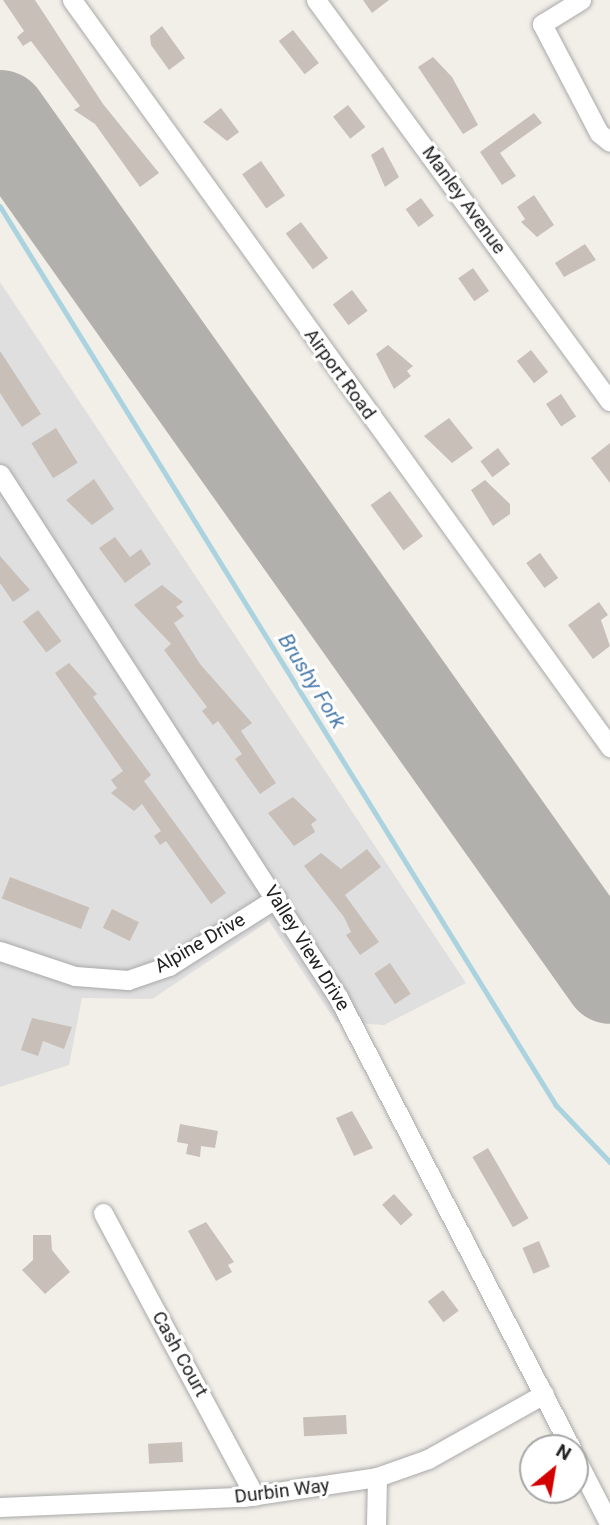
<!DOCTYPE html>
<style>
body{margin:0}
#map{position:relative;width:610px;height:1525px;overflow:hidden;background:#f2efe9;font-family:Roboto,sans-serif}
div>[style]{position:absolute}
.residential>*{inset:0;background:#e0dfdf}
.stream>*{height:4.5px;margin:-2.25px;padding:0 2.25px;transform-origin:2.25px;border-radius:2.25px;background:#aad3df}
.runway>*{height:93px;margin:-46.5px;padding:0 46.5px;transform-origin:46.5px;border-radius:46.5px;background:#b1b0ac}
.building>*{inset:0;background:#c7bfb8;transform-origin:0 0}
.roads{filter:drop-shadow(0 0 2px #a9a9a9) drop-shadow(0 0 2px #a9a9a9)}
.minor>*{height:19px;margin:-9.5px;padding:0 9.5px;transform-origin:9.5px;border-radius:9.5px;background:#fff}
span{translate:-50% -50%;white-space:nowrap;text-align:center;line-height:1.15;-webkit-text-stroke:6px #fff;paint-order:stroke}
.street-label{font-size:19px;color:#222}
.water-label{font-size:21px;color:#4a7aab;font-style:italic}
.north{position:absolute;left:519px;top:1434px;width:70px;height:70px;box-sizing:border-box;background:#fff;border:2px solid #a7a7a7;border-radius:50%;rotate:30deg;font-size:19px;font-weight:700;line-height:28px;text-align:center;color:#222}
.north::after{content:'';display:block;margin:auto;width:24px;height:32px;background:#d40000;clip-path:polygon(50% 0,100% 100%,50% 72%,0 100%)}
</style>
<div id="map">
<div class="residential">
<div style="clip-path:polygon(0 282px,466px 983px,384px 1025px,336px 1022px,269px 921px,152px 999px,82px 998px,69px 1065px,0 1087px)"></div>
</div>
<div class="stream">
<div style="left:0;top:206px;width:1057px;rotate:58.26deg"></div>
<div style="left:556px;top:1105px;width:79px;rotate:46.5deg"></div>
</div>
<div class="runway">
<div style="left:0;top:116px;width:1055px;rotate:54.68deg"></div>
</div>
<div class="building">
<div style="clip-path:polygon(3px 0,35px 0,103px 104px,159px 173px,140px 187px,95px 124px,74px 110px,80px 106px,31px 41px,23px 46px,17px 37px,24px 31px)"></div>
<div style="clip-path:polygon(363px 0,389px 0,372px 13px)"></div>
<div style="clip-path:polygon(162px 26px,185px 58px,169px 70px,151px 45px,150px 36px)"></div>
<div style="left:293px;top:30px;width:42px;height:18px;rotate:52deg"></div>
<div style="clip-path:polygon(433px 57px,452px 77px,478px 125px,463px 134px,418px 67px)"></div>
<div style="left:348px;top:105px;width:28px;height:19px;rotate:52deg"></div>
<div style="clip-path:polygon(221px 108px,239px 132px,227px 141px,203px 122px)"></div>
<div style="clip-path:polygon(534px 113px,542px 123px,500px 153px,516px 176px,502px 185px,480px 152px)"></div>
<div style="clip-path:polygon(383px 147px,399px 177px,385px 187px,371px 155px)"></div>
<div style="left:261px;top:161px;width:42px;height:23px;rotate:55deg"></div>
<div style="clip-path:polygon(534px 195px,554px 225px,537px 237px,521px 222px,525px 219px,517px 207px)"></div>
<div style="left:421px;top:198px;width:22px;height:19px;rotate:54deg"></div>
<div style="left:301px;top:222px;width:45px;height:19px;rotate:53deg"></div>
<div style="clip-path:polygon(585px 244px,596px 260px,564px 277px,555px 263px)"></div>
<div style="left:473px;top:268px;width:28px;height:18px;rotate:55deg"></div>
<div style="left:352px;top:290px;width:26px;height:24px;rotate:53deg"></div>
<div style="clip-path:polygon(388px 345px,413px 366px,407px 371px,411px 376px,394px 389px,376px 354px)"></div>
<div style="left:531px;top:350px;width:28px;height:18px;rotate:52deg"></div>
<div style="clip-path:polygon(0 351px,41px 414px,22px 427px,0 393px)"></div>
<div style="left:561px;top:394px;width:27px;height:18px;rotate:56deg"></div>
<div style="clip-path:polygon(449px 418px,473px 448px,452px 463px,424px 436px)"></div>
<div style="left:56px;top:428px;width:41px;height:29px;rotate:58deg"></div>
<div style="clip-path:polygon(610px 443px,610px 483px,591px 458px)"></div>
<div style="left:498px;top:448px;width:20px;height:22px;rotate:53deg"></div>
<div style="clip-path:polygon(94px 479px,114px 509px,92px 525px,66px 500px)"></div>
<div style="clip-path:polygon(485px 480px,510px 504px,510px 514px,493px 526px,471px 490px)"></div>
<div style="left:390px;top:491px;width:56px;height:24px;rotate:54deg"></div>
<div style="clip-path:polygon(115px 537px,130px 557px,141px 549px,151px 564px,125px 583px,99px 548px)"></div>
<div style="left:540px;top:553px;width:31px;height:17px;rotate:54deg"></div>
<div style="clip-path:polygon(0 556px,30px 590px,13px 602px,0 583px)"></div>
<div style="clip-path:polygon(162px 585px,183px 602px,176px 607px,184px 616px,174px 623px,200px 664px,252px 723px,241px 731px,276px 783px,260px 794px,235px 759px,242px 754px,218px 721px,213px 725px,202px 711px,207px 707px,164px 650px,171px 644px,134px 605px)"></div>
<div style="clip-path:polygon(599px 602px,608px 615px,601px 620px,610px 646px,593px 659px,568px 625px)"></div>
<div style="left:38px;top:610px;width:39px;height:19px;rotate:53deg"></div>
<div style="clip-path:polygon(69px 663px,97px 694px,93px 697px,151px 775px,144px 781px,226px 893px,211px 904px,166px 841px,160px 845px,154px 836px,161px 831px,142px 804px,134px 811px,111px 793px,117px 788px,111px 780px,123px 771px,55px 673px)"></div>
<div style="clip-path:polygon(293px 797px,317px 820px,311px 824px,315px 832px,294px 846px,268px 813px)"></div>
<div style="clip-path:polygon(367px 849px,381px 867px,345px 895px,379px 942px,360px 955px,346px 935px,351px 932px,344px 917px,304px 866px,321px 853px,341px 869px)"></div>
<div style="left:10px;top:877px;width:85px;height:23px;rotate:21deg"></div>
<div style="left:112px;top:909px;width:30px;height:21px;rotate:26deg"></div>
<div style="left:390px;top:963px;width:37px;height:19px;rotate:56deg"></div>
<div style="clip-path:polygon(32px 1018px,72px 1027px,64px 1049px,43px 1041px,38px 1056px,21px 1050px)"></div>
<div style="clip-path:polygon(352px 1111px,373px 1148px,354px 1156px,336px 1118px)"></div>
<div style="clip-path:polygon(180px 1124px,218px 1131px,215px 1148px,201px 1146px,200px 1157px,186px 1154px,188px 1144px,177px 1142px)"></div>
<div style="left:488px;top:1148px;width:81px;height:18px;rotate:60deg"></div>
<div style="left:394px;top:1194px;width:28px;height:16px;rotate:48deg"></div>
<div style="clip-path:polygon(206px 1222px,234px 1262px,228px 1265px,232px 1272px,216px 1281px,188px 1231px)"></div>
<div style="clip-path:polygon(33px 1235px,51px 1235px,52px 1250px,70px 1272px,45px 1294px,22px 1270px,33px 1260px)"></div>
<div style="left:539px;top:1241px;width:28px;height:18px;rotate:67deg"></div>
<div style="left:443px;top:1290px;width:26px;height:19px;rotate:53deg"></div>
<div style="left:346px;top:1415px;width:19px;height:43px;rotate:87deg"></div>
<div style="left:182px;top:1442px;width:20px;height:34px;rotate:87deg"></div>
</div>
<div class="roads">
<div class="minor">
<div style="left:72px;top:0;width:921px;rotate:54.24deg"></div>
<div style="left:316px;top:0;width:497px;rotate:53.8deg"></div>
<div style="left:581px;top:0;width:46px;rotate:148.4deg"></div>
<div style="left:542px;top:24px;width:123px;rotate:62.4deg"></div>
<div style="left:599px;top:133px;width:14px;rotate:39deg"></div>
<div style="left:0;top:474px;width:623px;rotate:57.13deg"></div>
<div style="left:338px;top:997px;width:508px;rotate:62.68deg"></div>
<div style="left:0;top:951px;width:79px;rotate:18.4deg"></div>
<div style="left:75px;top:976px;width:53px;rotate:4.3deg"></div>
<div style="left:128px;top:980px;width:43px;rotate:-18.9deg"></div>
<div style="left:169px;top:966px;width:127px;rotate:-32.4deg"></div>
<div style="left:103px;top:1213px;width:321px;rotate:61.8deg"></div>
<div style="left:575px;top:1457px;width:76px;rotate:62.8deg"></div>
<div style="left:0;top:1507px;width:243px;rotate:-2.4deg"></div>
<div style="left:243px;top:1497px;width:135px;rotate:-8.5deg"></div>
<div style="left:377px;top:1477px;width:54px;rotate:-19.4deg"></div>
<div style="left:428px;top:1459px;width:133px;rotate:-29.3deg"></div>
<div style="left:376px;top:1525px;width:48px;rotate:-88.8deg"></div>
</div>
</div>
<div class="street-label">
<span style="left:464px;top:200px;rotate:54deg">Manley Avenue</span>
<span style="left:340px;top:374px;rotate:54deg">Airport Road</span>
<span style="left:200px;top:943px;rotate:-30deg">Alpine Drive</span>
<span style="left:307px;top:948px;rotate:58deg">Valley View Drive</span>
<span style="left:180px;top:1354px;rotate:61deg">Cash Court</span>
<span style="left:282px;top:1491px;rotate:-7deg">Durbin Way</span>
</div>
<div class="water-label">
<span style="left:312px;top:681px;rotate:58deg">Brushy Fork</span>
</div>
<div class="north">N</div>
</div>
